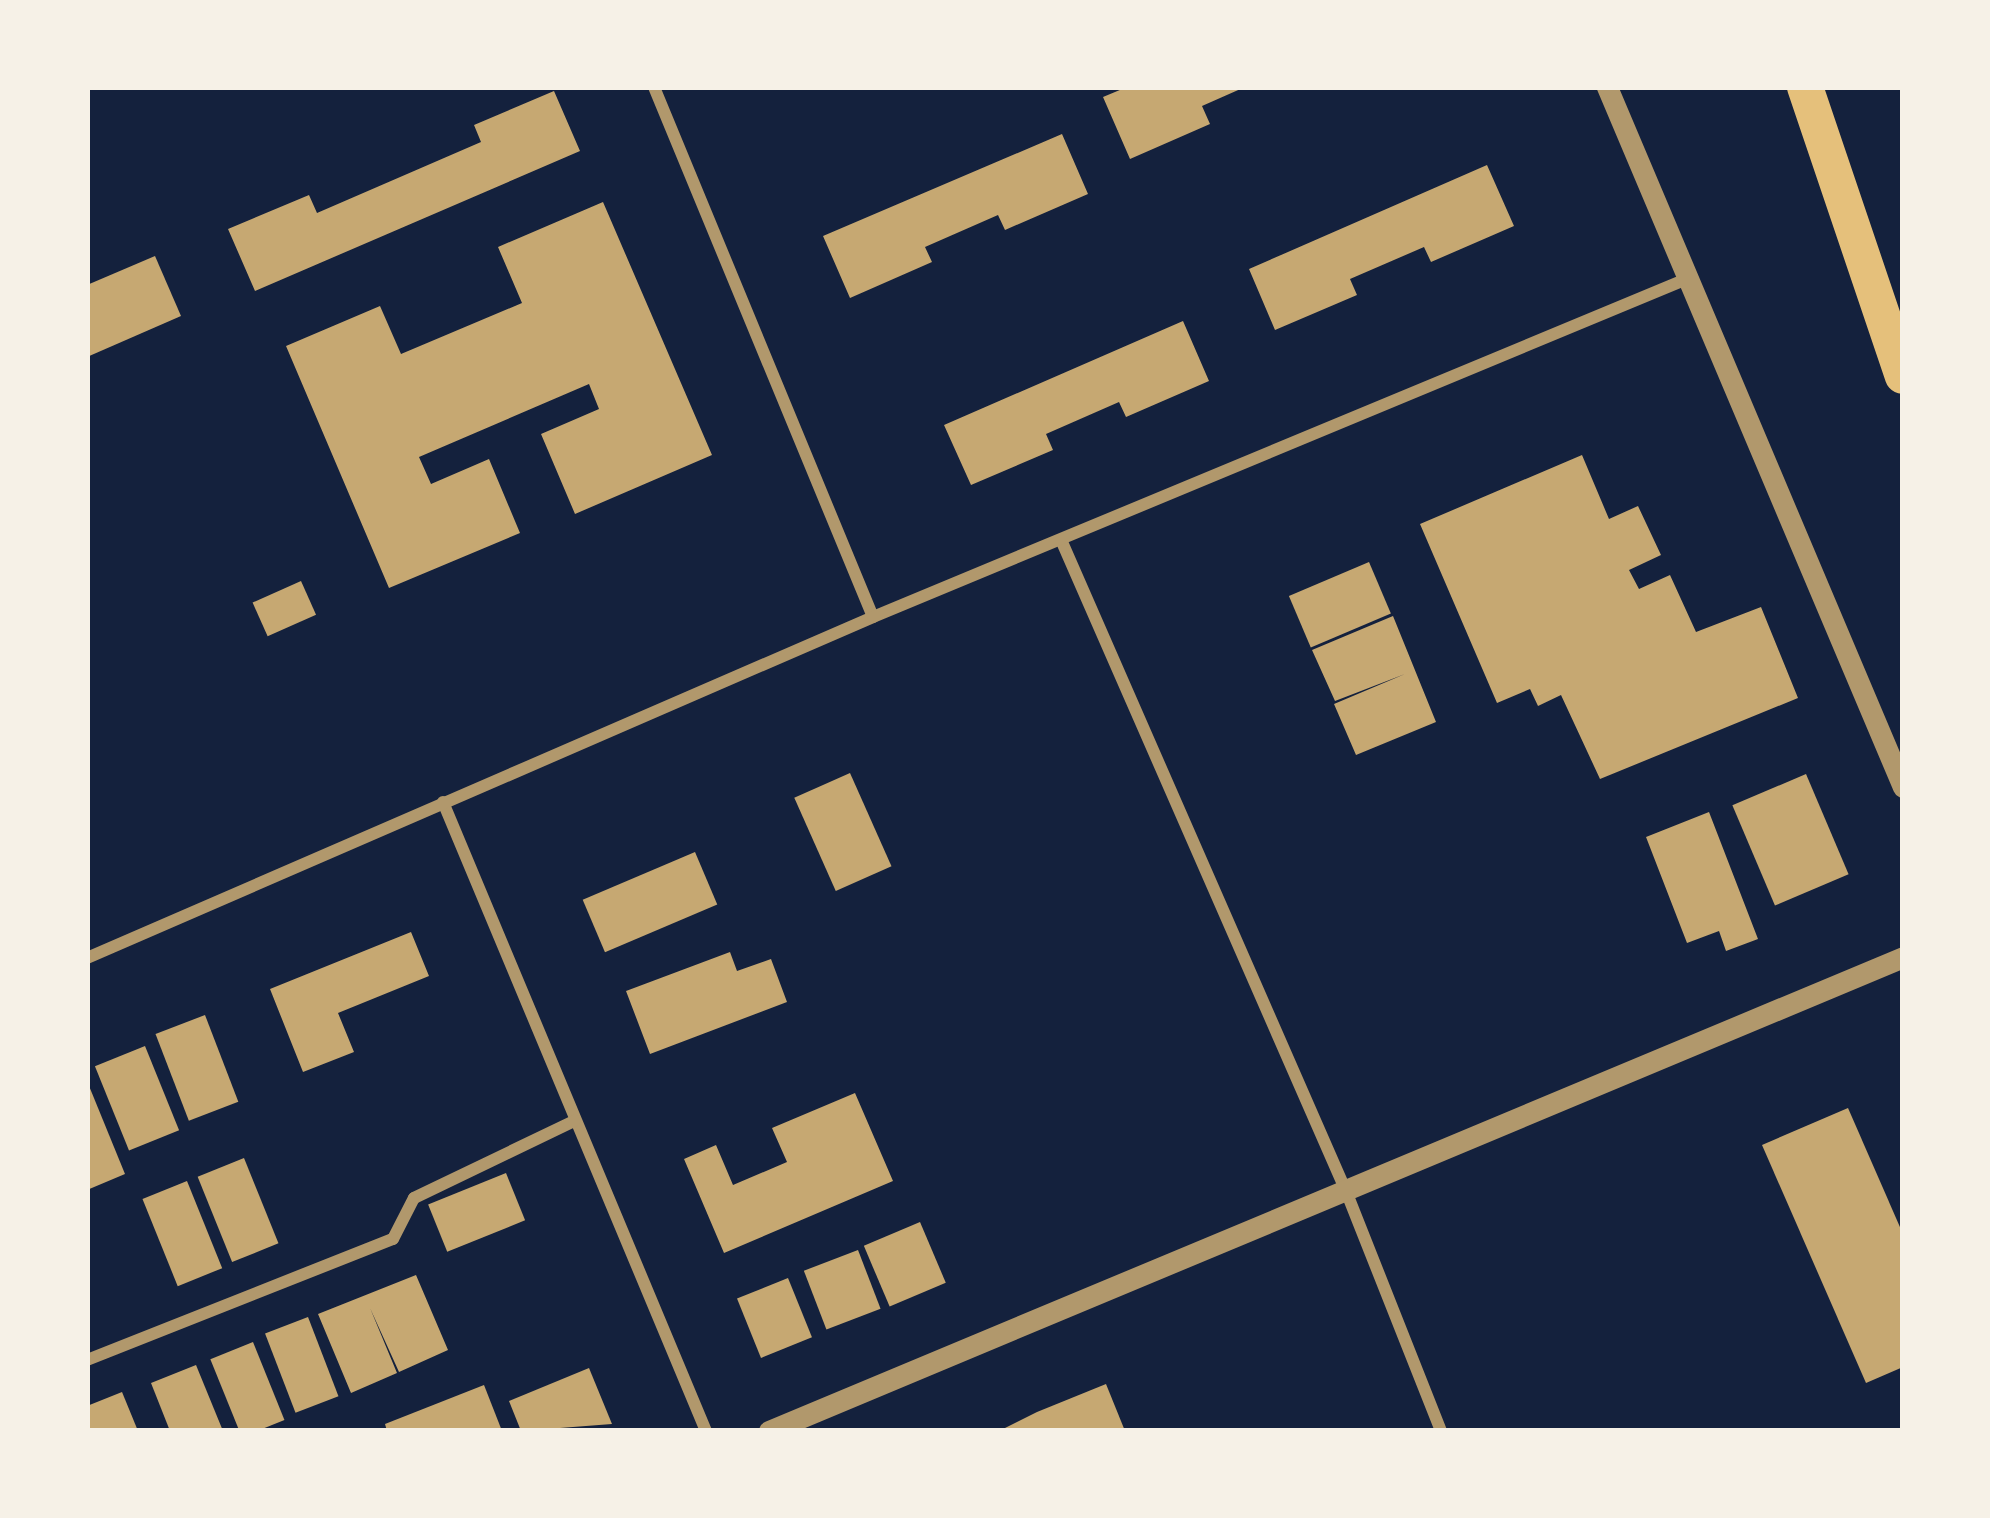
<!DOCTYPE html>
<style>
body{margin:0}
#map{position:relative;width:1990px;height:1518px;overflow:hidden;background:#14213d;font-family:"Asap Condensed",sans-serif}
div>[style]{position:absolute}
.building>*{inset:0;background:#c6a872;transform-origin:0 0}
.minor>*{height:12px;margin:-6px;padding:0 6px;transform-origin:6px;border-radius:6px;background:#b1986c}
.tertiary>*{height:21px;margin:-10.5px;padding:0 10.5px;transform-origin:10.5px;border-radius:10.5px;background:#b1986c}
.motorway>*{height:36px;margin:-18px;padding:0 18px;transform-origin:18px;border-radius:18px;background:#e5c07b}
span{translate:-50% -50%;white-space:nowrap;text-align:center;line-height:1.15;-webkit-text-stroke:10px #f6f1e7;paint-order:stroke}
.frame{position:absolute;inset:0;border:90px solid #f6f1e7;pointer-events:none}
</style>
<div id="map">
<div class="building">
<div style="clip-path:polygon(1127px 87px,1245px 87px,1202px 106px,1210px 124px,1130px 159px,1103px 97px)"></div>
<div style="clip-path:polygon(554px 91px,580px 151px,255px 291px,228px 229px,309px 195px,317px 213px,481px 142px,474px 125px)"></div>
<div style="clip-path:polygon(1062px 134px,1088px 194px,1005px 230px,998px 215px,925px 247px,932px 262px,850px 298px,823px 236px)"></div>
<div style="clip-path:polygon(1487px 165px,1514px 226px,1431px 262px,1424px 247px,1350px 279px,1357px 295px,1275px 330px,1249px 269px)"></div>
<div style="clip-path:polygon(603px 202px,712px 455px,575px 514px,541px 434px,599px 409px,589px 384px,419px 457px,431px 484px,489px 459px,520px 533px,389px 588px,286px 346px,380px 306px,401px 354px,522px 303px,498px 247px)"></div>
<div style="clip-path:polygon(155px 256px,181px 316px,87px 357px,87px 285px)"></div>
<div style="clip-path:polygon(1183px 321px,1209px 381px,1126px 417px,1119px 402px,1046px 434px,1053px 450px,971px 485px,944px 425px)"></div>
<div style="clip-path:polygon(1582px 455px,1609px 519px,1638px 506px,1661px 555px,1629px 570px,1639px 589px,1670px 575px,1696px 632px,1761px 607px,1798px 698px,1600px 779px,1561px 695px,1538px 706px,1530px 689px,1497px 703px,1420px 524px)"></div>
<div style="left:1369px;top:562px;width:56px;height:87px;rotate:67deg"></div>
<div style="left:301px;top:581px;width:37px;height:53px;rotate:66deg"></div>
<div style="clip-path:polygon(1393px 616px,1436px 722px,1356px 755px,1334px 704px,1405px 674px,1335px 701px,1312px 650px)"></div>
<div style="left:850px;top:773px;width:102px;height:61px;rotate:66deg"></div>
<div style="left:1806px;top:774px;width:109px;height:80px;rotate:67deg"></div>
<div style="clip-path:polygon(1709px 812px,1758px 939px,1726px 951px,1719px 931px,1687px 943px,1646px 837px)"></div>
<div style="left:695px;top:852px;width:57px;height:122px;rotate:67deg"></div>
<div style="clip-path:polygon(411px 932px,429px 976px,338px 1013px,354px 1052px,303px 1072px,270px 989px)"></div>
<div style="clip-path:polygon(730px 952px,737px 971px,771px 959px,787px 1002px,650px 1054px,626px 991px)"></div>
<div style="left:205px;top:1015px;width:93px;height:53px;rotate:69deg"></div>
<div style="left:145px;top:1046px;width:91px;height:54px;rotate:68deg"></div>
<div style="clip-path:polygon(87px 1081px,125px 1174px,87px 1190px)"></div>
<div style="clip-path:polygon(855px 1093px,893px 1181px,724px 1253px,684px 1159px,716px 1145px,733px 1185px,787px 1162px,772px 1128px)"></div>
<div style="clip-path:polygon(1848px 1108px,1903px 1234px,1903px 1367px,1866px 1383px,1762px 1145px)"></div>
<div style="left:244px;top:1158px;width:92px;height:50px;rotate:68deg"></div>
<div style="left:506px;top:1173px;width:51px;height:84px;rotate:68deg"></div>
<div style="left:187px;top:1181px;width:94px;height:48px;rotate:68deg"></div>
<div style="left:920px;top:1222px;width:66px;height:61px;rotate:67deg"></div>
<div style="left:858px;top:1250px;width:63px;height:58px;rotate:69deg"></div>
<div style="clip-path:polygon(416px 1275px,448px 1350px,399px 1372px,370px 1308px,397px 1373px,351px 1393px,318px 1314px)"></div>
<div style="left:788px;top:1278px;width:64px;height:55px;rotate:68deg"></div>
<div style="left:308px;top:1317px;width:85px;height:46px;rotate:69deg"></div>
<div style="left:253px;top:1342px;width:84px;height:46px;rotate:68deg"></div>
<div style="clip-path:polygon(196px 1365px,223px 1431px,170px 1431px,151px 1383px)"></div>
<div style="clip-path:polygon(589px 1368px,612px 1424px,521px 1431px,509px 1401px)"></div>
<div style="clip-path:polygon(1106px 1384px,1125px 1431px,999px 1431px,1037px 1412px)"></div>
<div style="clip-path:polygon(484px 1385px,502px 1431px,387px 1431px,385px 1424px)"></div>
<div style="clip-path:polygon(122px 1392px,138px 1431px,87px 1431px,87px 1406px)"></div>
</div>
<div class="minor">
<div style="left:654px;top:87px;width:573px;rotate:67.55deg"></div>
<div style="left:1062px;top:542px;width:708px;rotate:66.37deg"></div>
<div style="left:1346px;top:1191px;width:258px;rotate:68.4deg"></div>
<div style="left:443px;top:802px;width:682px;rotate:67.31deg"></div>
<div style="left:87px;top:958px;width:857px;rotate:-23.45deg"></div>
<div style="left:873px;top:617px;width:884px;rotate:-22.56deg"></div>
<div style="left:87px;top:1360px;width:329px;rotate:-21.6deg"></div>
<div style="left:393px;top:1239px;width:46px;rotate:-62.9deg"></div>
<div style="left:414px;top:1198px;width:178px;rotate:-25.7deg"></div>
</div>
<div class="tertiary">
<div style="left:1607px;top:87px;width:760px;rotate:67.08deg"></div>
<div style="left:769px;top:1431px;width:1229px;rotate:-22.68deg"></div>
</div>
<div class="motorway">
<div style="left:1805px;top:87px;width:305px;rotate:71.3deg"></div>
</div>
<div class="frame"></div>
</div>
